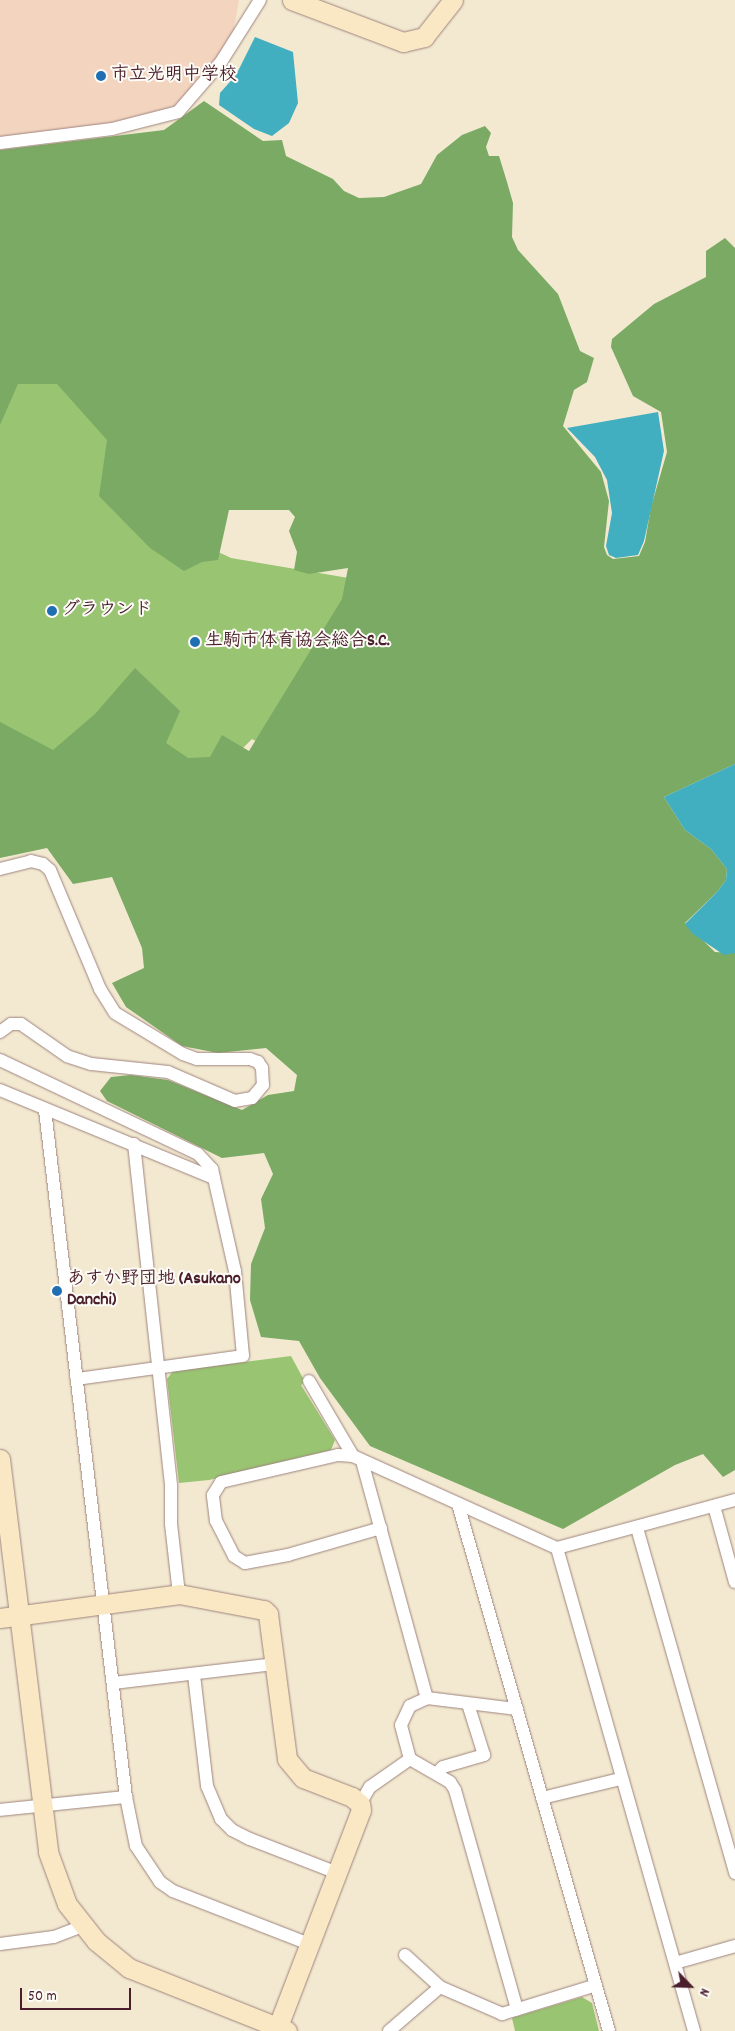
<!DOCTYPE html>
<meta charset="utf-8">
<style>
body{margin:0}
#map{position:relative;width:735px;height:2031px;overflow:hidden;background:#f3e9d1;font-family:Dekko,"Klee One",sans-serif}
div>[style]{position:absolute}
.built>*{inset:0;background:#f3d4bf}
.green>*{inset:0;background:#99c472}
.forest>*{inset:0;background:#7aaa64}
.water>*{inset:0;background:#42afc0}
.roads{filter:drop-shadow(0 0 1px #9e847e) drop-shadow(0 0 1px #9e847e)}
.street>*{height:12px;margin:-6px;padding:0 6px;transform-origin:6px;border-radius:6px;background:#fff}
.secondary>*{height:19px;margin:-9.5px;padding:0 9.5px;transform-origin:9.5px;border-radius:9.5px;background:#fae7c3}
.dots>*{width:14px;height:14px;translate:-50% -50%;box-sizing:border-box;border:2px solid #fdfcf7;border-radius:50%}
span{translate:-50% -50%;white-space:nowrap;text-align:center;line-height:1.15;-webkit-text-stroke:4px #fdfcf7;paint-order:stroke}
.poi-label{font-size:18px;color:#4a1f2b;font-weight:700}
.left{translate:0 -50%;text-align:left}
.north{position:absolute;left:665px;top:1961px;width:50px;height:50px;-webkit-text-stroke:4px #fdfcf7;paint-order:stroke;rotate:114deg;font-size:14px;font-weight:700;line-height:20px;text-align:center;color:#4a1f2b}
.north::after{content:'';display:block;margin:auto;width:18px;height:22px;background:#4a1f2b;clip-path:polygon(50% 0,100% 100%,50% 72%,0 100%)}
.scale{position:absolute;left:20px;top:1988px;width:111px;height:22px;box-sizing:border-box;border:2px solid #4a1f2b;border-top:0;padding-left:6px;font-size:15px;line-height:18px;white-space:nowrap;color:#4a1f2b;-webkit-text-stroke:4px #fdfcf7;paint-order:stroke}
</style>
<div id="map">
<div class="built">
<div style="clip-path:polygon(0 0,239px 0,231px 45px,174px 107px,111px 125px,0 137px)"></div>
</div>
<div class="green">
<div style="clip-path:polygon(31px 328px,176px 532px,231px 558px,384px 584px,347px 792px,252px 739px,215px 776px,0 783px,0 331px)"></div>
<div style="clip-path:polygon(291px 1356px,305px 1382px,301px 1385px,335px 1440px,331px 1450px,209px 1480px,179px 1483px,167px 1379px,173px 1371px)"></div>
<div style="clip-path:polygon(582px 1997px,592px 2003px,599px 2031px,515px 2031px,512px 2018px)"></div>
</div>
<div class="forest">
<div style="clip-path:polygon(204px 101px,263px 141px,282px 140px,286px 156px,333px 179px,344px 191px,359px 198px,384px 197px,421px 184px,437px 155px,462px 135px,485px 126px,491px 133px,486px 147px,489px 156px,499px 156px,507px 182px,513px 203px,512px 237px,518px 250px,558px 294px,580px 351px,594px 358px,587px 382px,574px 390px,563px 426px,601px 472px,609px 501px,604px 547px,607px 555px,613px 559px,639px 556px,645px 542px,651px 507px,667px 452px,661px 412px,633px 396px,611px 347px,612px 339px,654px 304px,706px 277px,706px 251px,725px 238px,735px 248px,735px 764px,664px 797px,685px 830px,711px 849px,727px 869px,726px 880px,717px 892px,685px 923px,715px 952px,735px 953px,735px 1470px,723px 1477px,703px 1454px,675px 1465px,563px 1529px,370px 1446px,320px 1378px,299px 1341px,261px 1337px,250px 1300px,251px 1264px,265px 1228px,261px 1199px,273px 1174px,264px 1153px,222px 1158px,107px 1101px,100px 1091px,111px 1077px,131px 1075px,168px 1080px,242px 1110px,268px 1095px,294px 1091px,297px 1075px,266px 1048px,218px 1053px,182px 1046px,126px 1007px,112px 983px,144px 968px,142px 948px,112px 877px,73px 884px,47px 848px,0 858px,0 722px,53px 750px,95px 714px,135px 668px,180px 711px,166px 743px,188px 758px,210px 757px,222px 735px,249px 751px,342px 599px,348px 568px,309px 574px,294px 570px,297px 552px,289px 531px,295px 517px,289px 510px,229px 510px,218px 560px,202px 562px,184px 571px,150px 548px,99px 496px,107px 440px,57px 384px,18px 384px,0 425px,0 150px,164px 130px)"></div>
</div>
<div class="water">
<div style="clip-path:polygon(255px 37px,293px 52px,298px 103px,289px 123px,272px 136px,254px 129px,219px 105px,220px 93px,236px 75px)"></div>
<div style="clip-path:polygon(658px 412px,664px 451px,644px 541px,638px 555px,616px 558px,609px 555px,606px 546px,612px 513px,607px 480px,595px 457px,567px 428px)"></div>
<div style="clip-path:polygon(735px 764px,735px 953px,724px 955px,693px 934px,685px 924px,717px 892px,726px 880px,727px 869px,711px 849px,685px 830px,664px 797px)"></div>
</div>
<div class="roads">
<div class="street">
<div style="left:0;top:143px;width:113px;rotate:-7.1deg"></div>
<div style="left:112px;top:129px;width:68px;rotate:-14.4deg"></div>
<div style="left:178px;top:112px;width:66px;rotate:-49.3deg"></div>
<div style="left:221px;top:62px;width:73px;rotate:-57.8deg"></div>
<div style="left:0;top:869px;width:32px;rotate:-14deg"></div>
<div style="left:31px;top:861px;width:12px;rotate:14deg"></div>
<div style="left:43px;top:864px;width:9px;rotate:41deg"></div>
<div style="left:50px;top:870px;width:129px;rotate:67.2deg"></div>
<div style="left:100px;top:989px;width:28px;rotate:58deg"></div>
<div style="left:115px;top:1013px;width:79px;rotate:31.1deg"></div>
<div style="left:183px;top:1054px;width:15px;rotate:20deg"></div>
<div style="left:197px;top:1059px;width:53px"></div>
<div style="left:250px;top:1059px;width:9px;rotate:21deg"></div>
<div style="left:258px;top:1062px;width:7px;rotate:56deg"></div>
<div style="left:262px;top:1068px;width:17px;rotate:87deg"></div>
<div style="left:263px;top:1085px;width:17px;rotate:130deg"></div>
<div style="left:252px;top:1098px;width:17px;rotate:170deg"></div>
<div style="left:235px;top:1101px;width:73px;rotate:-156.6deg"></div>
<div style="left:168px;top:1072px;width:77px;rotate:-174.1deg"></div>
<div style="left:91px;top:1064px;width:25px;rotate:-162deg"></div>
<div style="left:67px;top:1056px;width:56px;rotate:-145.2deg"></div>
<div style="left:21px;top:1024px;width:10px;rotate:180deg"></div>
<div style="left:11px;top:1024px;width:14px;rotate:144deg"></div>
<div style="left:0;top:1060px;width:219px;rotate:25.4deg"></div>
<div style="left:198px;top:1154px;width:21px;rotate:47deg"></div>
<div style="left:212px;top:1169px;width:9px;rotate:77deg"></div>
<div style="left:0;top:1090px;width:231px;rotate:22.4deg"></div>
<div style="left:214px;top:1178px;width:95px;rotate:77.3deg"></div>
<div style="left:235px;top:1271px;width:85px;rotate:84.6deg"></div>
<div style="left:243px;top:1356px;width:168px;rotate:172.1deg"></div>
<div style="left:45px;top:1110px;width:692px;rotate:83.28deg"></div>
<div style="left:126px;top:1797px;width:50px;rotate:78.5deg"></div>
<div style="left:136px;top:1846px;width:43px;rotate:56.3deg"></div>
<div style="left:160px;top:1882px;width:16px;rotate:35deg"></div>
<div style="left:173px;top:1891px;width:146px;rotate:21.3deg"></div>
<div style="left:134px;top:1144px;width:345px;rotate:83.8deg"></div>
<div style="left:171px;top:1487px;width:37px;rotate:90deg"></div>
<div style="left:171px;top:1524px;width:70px;rotate:83.5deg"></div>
<div style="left:309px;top:1381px;width:87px;rotate:59.6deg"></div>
<div style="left:362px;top:1461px;width:246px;rotate:74.7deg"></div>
<div style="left:427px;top:1698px;width:91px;rotate:7deg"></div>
<div style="left:458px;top:1504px;width:548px;rotate:74.01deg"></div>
<div style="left:714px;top:1506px;width:79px;rotate:74.6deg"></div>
<div style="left:381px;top:1528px;width:97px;rotate:163.8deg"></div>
<div style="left:288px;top:1555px;width:44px;rotate:169.5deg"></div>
<div style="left:245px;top:1563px;width:13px;rotate:-148deg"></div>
<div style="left:234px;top:1556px;width:39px;rotate:-117deg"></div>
<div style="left:216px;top:1521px;width:26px;rotate:-97deg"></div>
<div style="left:213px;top:1495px;width:15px;rotate:-58deg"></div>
<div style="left:221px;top:1482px;width:120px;rotate:-13deg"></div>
<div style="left:338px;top:1455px;width:15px;rotate:4deg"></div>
<div style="left:353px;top:1456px;width:224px;rotate:24.3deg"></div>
<div style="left:557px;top:1548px;width:184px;rotate:-15.1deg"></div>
<div style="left:637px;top:1528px;width:359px;rotate:74.1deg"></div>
<div style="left:557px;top:1548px;width:502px;rotate:74.16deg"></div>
<div style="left:194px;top:1675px;width:112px;rotate:83.3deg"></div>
<div style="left:207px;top:1786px;width:36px;rotate:67deg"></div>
<div style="left:221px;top:1819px;width:16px;rotate:45deg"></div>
<div style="left:232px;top:1830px;width:20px;rotate:27deg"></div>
<div style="left:250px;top:1839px;width:93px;rotate:21.3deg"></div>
<div style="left:113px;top:1683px;width:162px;rotate:-6.7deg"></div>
<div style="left:410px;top:1759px;width:35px;rotate:-105deg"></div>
<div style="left:401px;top:1725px;width:21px;rotate:-65deg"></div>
<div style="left:410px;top:1706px;width:19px;rotate:-25deg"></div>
<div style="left:437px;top:1773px;width:8px;rotate:-45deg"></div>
<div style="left:443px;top:1767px;width:43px;rotate:-16.3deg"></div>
<div style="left:484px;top:1755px;width:53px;rotate:-107.4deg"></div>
<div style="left:542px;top:1798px;width:80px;rotate:-13.7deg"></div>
<div style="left:360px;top:1804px;width:20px;rotate:-60deg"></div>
<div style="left:370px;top:1787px;width:49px;rotate:-35deg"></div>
<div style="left:410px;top:1759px;width:46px;rotate:29.9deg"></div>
<div style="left:450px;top:1782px;width:9px;rotate:58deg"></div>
<div style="left:455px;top:1790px;width:228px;rotate:74.2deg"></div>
<div style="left:0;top:1810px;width:127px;rotate:-5.9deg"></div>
<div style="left:0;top:1944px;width:54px;rotate:-7.4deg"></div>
<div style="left:54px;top:1937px;width:30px;rotate:-21deg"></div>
<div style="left:405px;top:1955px;width:47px;rotate:42.4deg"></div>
<div style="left:675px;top:1963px;width:62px;rotate:-15.8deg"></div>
<div style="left:389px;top:2031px;width:67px;rotate:-40.8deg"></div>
<div style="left:440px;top:1987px;width:68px;rotate:23.5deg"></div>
<div style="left:502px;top:2014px;width:98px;rotate:-17.1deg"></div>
</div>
<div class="secondary">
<div style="left:292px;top:0;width:119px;rotate:20.7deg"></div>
<div style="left:403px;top:42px;width:22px;rotate:-13deg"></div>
<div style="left:424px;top:37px;width:47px;rotate:-51.9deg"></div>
<div style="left:0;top:1459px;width:396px;rotate:83deg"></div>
<div style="left:48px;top:1852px;width:55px;rotate:69.9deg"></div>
<div style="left:67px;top:1904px;width:47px;rotate:51.9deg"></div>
<div style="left:96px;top:1941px;width:43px;rotate:39.3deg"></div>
<div style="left:129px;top:1968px;width:170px;rotate:21.7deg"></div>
<div style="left:0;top:1618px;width:181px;rotate:-7.6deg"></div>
<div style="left:179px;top:1594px;width:86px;rotate:10.7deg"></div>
<div style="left:264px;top:1610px;width:6px;rotate:45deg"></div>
<div style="left:268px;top:1614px;width:146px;rotate:82.5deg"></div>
<div style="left:287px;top:1759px;width:25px;rotate:50deg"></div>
<div style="left:303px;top:1778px;width:53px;rotate:21.2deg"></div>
<div style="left:352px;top:1797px;width:11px;rotate:41deg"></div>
<div style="left:360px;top:1804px;width:6px;rotate:81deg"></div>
<div style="left:361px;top:1810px;width:237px;rotate:111deg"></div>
</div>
</div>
<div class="dots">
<div style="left:101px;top:76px;background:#1f6fb2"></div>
<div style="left:52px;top:611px;background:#1f6fb2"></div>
<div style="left:195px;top:642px;background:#1f6fb2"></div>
<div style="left:57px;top:1291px;background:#1f6fb2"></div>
</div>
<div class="poi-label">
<span class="left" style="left:111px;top:76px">市立光明中学校</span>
<span class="left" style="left:62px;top:611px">グラウンド</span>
<span class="left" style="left:205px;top:642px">生駒市体育協会総合S.C.</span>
<span class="left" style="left:67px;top:1291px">あすか野団地 (Asukano<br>Danchi)</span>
</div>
<div class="north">N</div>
<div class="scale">50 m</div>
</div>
